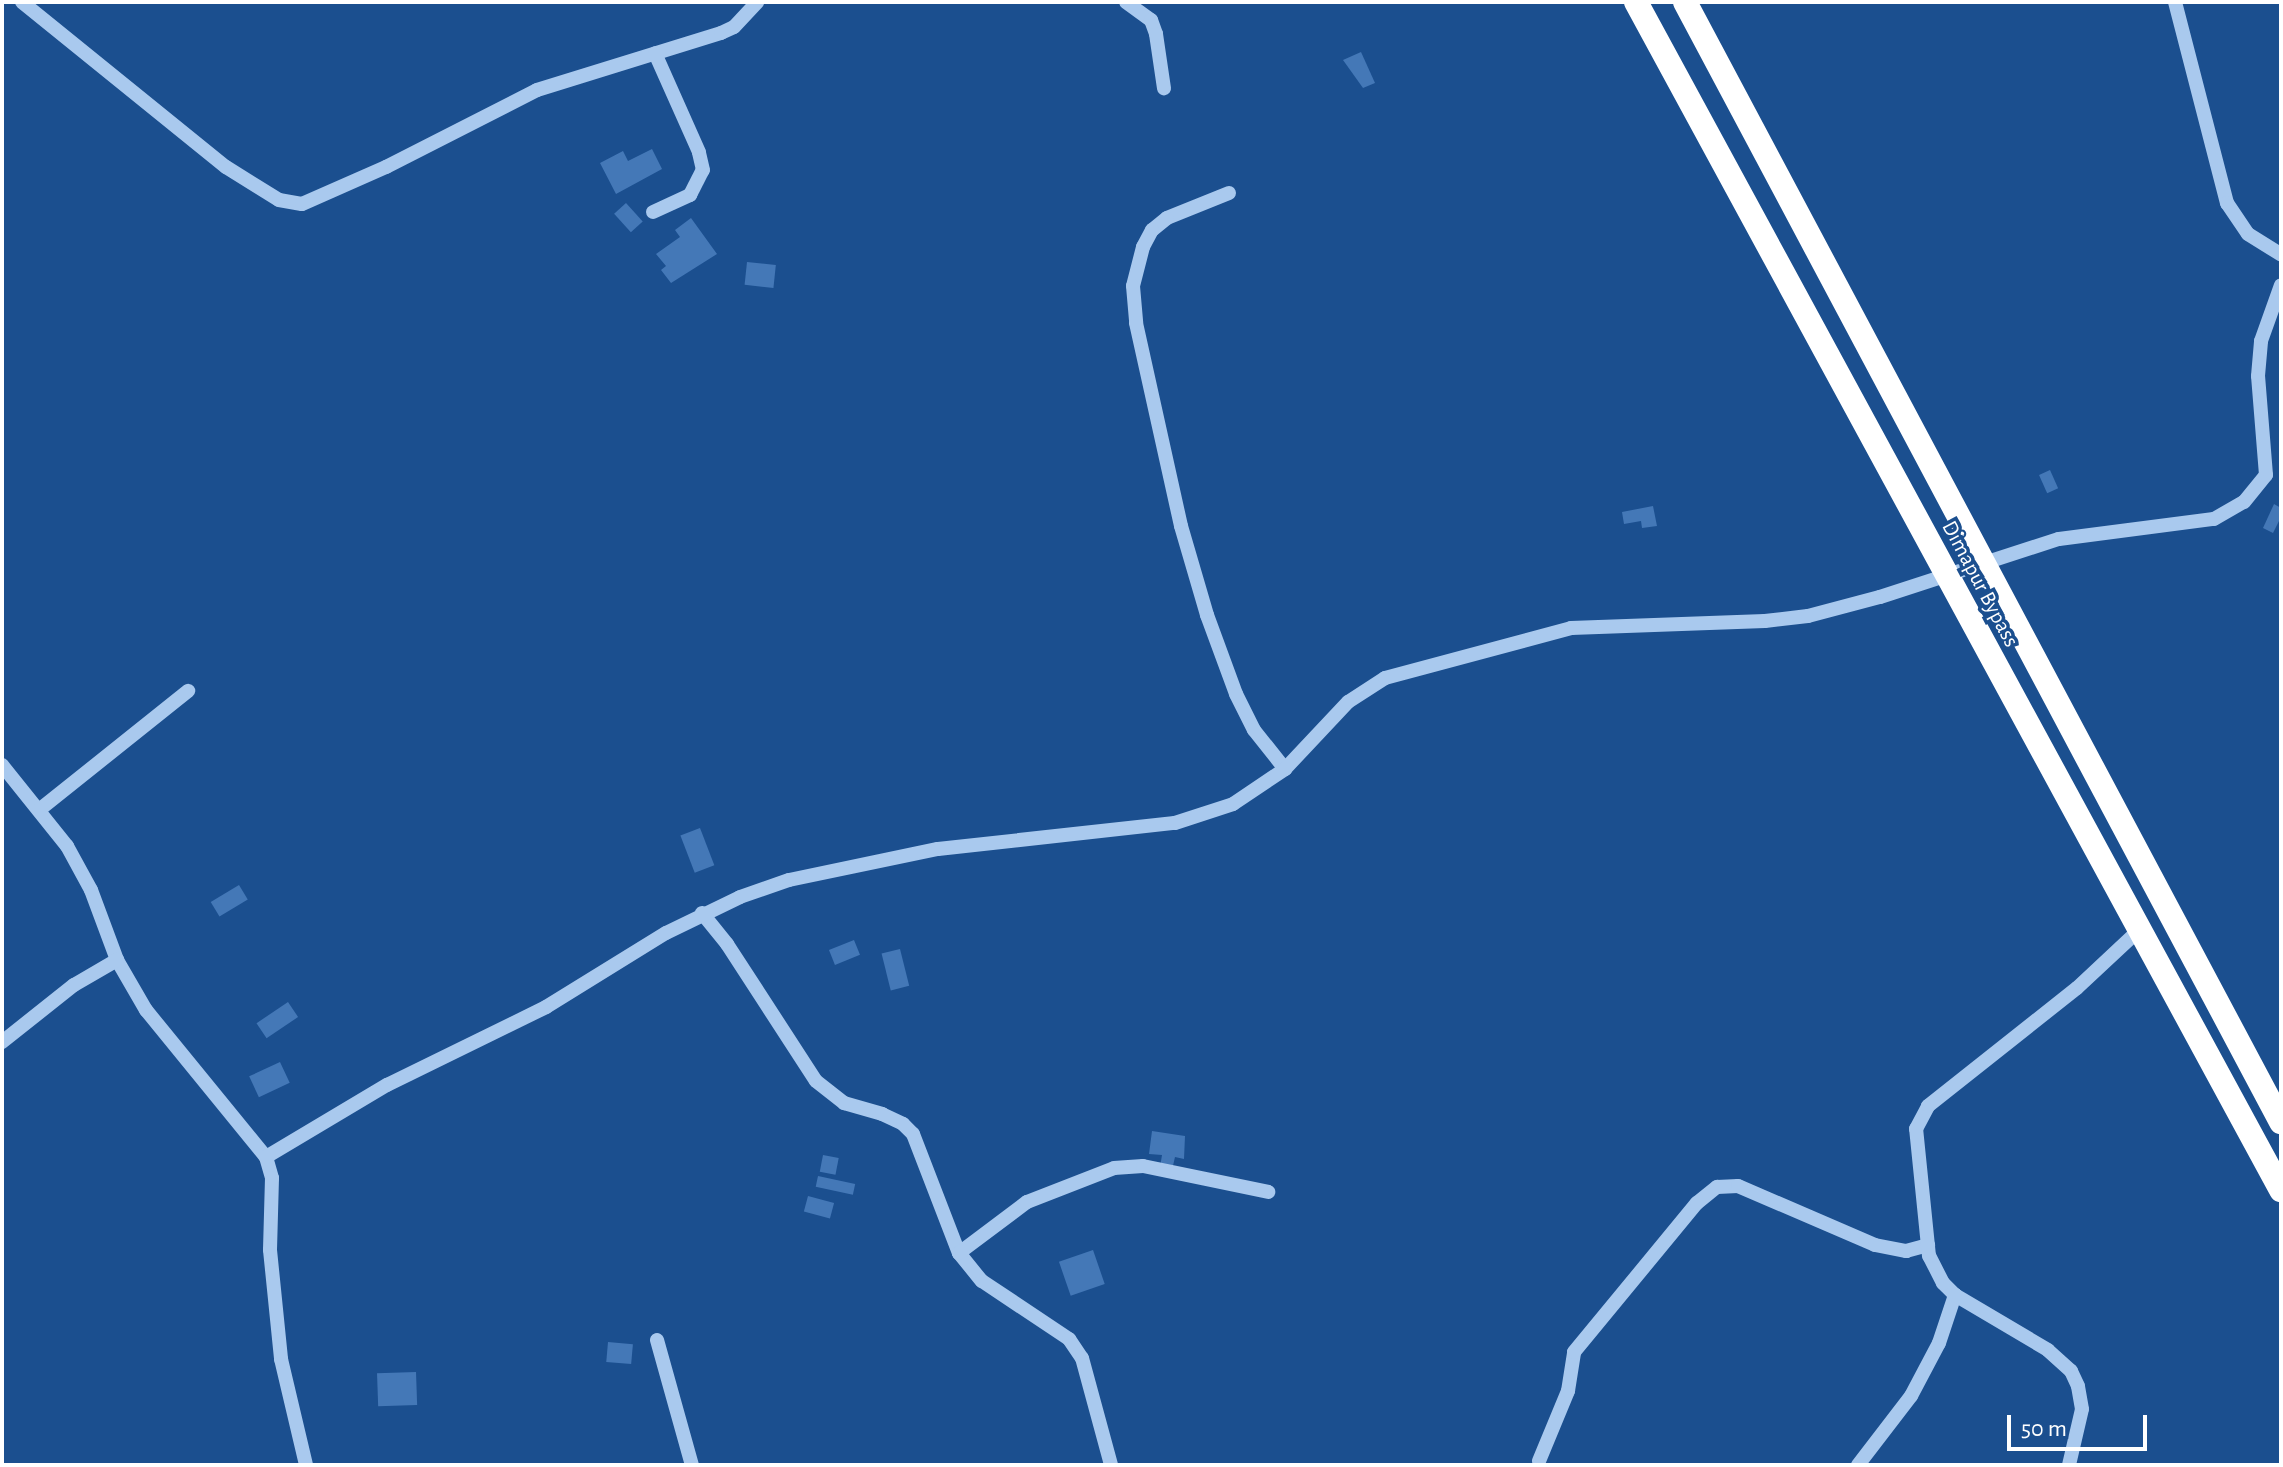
<!DOCTYPE html>
<style>
body{margin:0}
#map{position:relative;width:2283px;height:1467px;overflow:hidden;background:#1b4f8f;font-family:"Alegreya Sans",sans-serif}
div>[style]{position:absolute}
.building>*{inset:0;background:#4478b7;transform-origin:0 0}
.minor>*{height:14px;margin:-7px;padding:0 7px;transform-origin:7px;border-radius:7px;background:#a9c9ee}
.highway>*{height:24px;margin:-12px;padding:0 12px;transform-origin:12px;border-radius:12px;background:#fff}
span{translate:-50% -50%;white-space:nowrap;text-align:center;line-height:1.15;-webkit-text-stroke:7px #1b4f8f;paint-order:stroke}
.street-label{font-size:22px;color:#fff}
.frame{position:absolute;inset:0;border:4px solid #fff;pointer-events:none}
.scale{position:absolute;left:2007px;top:1415px;width:140px;height:36px;box-sizing:border-box;border:4px solid #fff;border-top:0;padding-left:10px;font-size:24px;line-height:28px;white-space:nowrap;color:#fff;-webkit-text-stroke:6px #1b4f8f;paint-order:stroke}
</style>
<div id="map">
<div class="building">
<div style="clip-path:polygon(1361px 52px,1375px 83px,1363px 88px,1343px 60px)"></div>
<div style="clip-path:polygon(652px 149px,662px 169px,616px 194px,600px 163px,623px 151px,628px 161px)"></div>
<div style="left:626px;top:203px;width:25px;height:16px;rotate:48deg"></div>
<div style="clip-path:polygon(691px 218px,717px 254px,671px 283px,661px 270px,666px 266px,656px 254px,680px 237px,675px 230px)"></div>
<div style="left:747px;top:262px;width:29px;height:23px;rotate:6deg"></div>
<div style="left:2050px;top:470px;width:20px;height:12px;rotate:66deg"></div>
<div style="clip-path:polygon(2274px 504px,2281px 508px,2281px 517px,2273px 533px,2263px 528px)"></div>
<div style="clip-path:polygon(1653px 506px,1657px 526px,1642px 528px,1641px 521px,1624px 524px,1622px 512px)"></div>
<div style="left:700px;top:828px;width:40px;height:21px;rotate:69deg"></div>
<div style="left:239px;top:885px;width:17px;height:33px;rotate:59deg"></div>
<div style="left:854px;top:940px;width:16px;height:27px;rotate:68deg"></div>
<div style="left:900px;top:949px;width:38px;height:19px;rotate:76deg"></div>
<div style="left:288px;top:1002px;width:18px;height:38px;rotate:56deg"></div>
<div style="left:280px;top:1062px;width:23px;height:34px;rotate:65deg"></div>
<div style="clip-path:polygon(1152px 1131px,1185px 1136px,1184px 1159px,1175px 1157px,1172px 1170px,1160px 1167px,1162px 1155px,1149px 1154px)"></div>
<div style="left:823px;top:1155px;width:16px;height:17px;rotate:11deg"></div>
<div style="left:818px;top:1176px;width:38px;height:11px;rotate:12deg"></div>
<div style="left:808px;top:1196px;width:27px;height:16px;rotate:15deg"></div>
<div style="left:1093px;top:1250px;width:36px;height:36px;rotate:71deg"></div>
<div style="left:608px;top:1342px;width:25px;height:20px;rotate:5deg"></div>
<div style="left:416px;top:1372px;width:33px;height:39px;rotate:88deg"></div>
</div>
<div class="minor">
<div style="left:22px;top:2px;width:262px;rotate:39deg"></div>
<div style="left:226px;top:167px;width:62px;rotate:31.9deg"></div>
<div style="left:279px;top:200px;width:23px;rotate:10deg"></div>
<div style="left:302px;top:204px;width:92px;rotate:-23.8deg"></div>
<div style="left:386px;top:167px;width:169px;rotate:-27deg"></div>
<div style="left:537px;top:90px;width:193px;rotate:-17.2deg"></div>
<div style="left:721px;top:33px;width:14px;rotate:-25deg"></div>
<div style="left:734px;top:27px;width:34px;rotate:-47deg"></div>
<div style="left:1126px;top:2px;width:31px;rotate:36deg"></div>
<div style="left:1151px;top:20px;width:15px;rotate:70deg"></div>
<div style="left:1156px;top:34px;width:55px;rotate:81.6deg"></div>
<div style="left:2175px;top:2px;width:208px;rotate:75.5deg"></div>
<div style="left:2227px;top:203px;width:37px;rotate:56deg"></div>
<div style="left:2248px;top:234px;width:39px;rotate:32deg"></div>
<div style="left:1229px;top:193px;width:67px;rotate:158deg"></div>
<div style="left:1167px;top:218px;width:19px;rotate:141deg"></div>
<div style="left:1152px;top:230px;width:19px;rotate:118deg"></div>
<div style="left:1143px;top:247px;width:40px;rotate:104.4deg"></div>
<div style="left:1133px;top:286px;width:37px;rotate:85deg"></div>
<div style="left:1136px;top:323px;width:208px;rotate:77.5deg"></div>
<div style="left:1181px;top:526px;width:93px;rotate:73.7deg"></div>
<div style="left:1207px;top:615px;width:84px;rotate:69.8deg"></div>
<div style="left:1236px;top:694px;width:40px;rotate:63.4deg"></div>
<div style="left:1254px;top:730px;width:50px;rotate:51.5deg"></div>
<div style="left:653px;top:212px;width:41px;rotate:-24.7deg"></div>
<div style="left:690px;top:195px;width:28px;rotate:-63deg"></div>
<div style="left:703px;top:170px;width:18px;rotate:-103deg"></div>
<div style="left:699px;top:152px;width:108px;rotate:-114deg"></div>
<div style="left:2px;top:765px;width:104px;rotate:51.3deg"></div>
<div style="left:67px;top:846px;width:50px;rotate:61.4deg"></div>
<div style="left:91px;top:890px;width:75px;rotate:69.6deg"></div>
<div style="left:117px;top:960px;width:58px;rotate:59.9deg"></div>
<div style="left:146px;top:1010px;width:190px;rotate:50.8deg"></div>
<div style="left:266px;top:1157px;width:22px;rotate:74deg"></div>
<div style="left:272px;top:1178px;width:72px;rotate:91.6deg"></div>
<div style="left:270px;top:1250px;width:110px;rotate:84.2deg"></div>
<div style="left:281px;top:1359px;width:109px;rotate:76.7deg"></div>
<div style="left:39px;top:810px;width:191px;rotate:-38.6deg"></div>
<div style="left:702px;top:913px;width:40px;rotate:51deg"></div>
<div style="left:727px;top:944px;width:163px;rotate:57deg"></div>
<div style="left:816px;top:1081px;width:36px;rotate:38deg"></div>
<div style="left:844px;top:1103px;width:40px;rotate:16deg"></div>
<div style="left:882px;top:1114px;width:23px;rotate:25deg"></div>
<div style="left:903px;top:1124px;width:14px;rotate:45deg"></div>
<div style="left:913px;top:1134px;width:128px;rotate:68.9deg"></div>
<div style="left:959px;top:1253px;width:36px;rotate:51deg"></div>
<div style="left:982px;top:1281px;width:105px;rotate:33.7deg"></div>
<div style="left:1069px;top:1339px;width:23px;rotate:56deg"></div>
<div style="left:1082px;top:1358px;width:111px;rotate:74.8deg"></div>
<div style="left:2px;top:1042px;width:92px;rotate:-38.4deg"></div>
<div style="left:74px;top:985px;width:50px;rotate:-30.2deg"></div>
<div style="left:266px;top:1157px;width:141px;rotate:-30.8deg"></div>
<div style="left:387px;top:1085px;width:177px;rotate:-26.1deg"></div>
<div style="left:546px;top:1007px;width:141px;rotate:-31.7deg"></div>
<div style="left:666px;top:933px;width:82px;rotate:-25.9deg"></div>
<div style="left:740px;top:897px;width:52px;rotate:-19.1deg"></div>
<div style="left:789px;top:880px;width:152px;rotate:-11.8deg"></div>
<div style="left:938px;top:849px;width:238px;rotate:-6.3deg"></div>
<div style="left:1175px;top:823px;width:61px;rotate:-18.1deg"></div>
<div style="left:1233px;top:804px;width:63px;rotate:-33.9deg"></div>
<div style="left:1285px;top:769px;width:92px;rotate:-46.8deg"></div>
<div style="left:1348px;top:702px;width:44px;rotate:-33deg"></div>
<div style="left:1385px;top:678px;width:193px;rotate:-15deg"></div>
<div style="left:1571px;top:628px;width:194px;rotate:-2.1deg"></div>
<div style="left:1765px;top:621px;width:43px;rotate:-6.6deg"></div>
<div style="left:1808px;top:616px;width:74px;rotate:-14.8deg"></div>
<div style="left:1880px;top:597px;width:188px;rotate:-18deg"></div>
<div style="left:2059px;top:539px;width:156px;rotate:-7.4deg"></div>
<div style="left:2214px;top:519px;width:34px;rotate:-30deg"></div>
<div style="left:2244px;top:502px;width:35px;rotate:-51deg"></div>
<div style="left:2266px;top:475px;width:99px;rotate:-94.6deg"></div>
<div style="left:2258px;top:376px;width:35px;rotate:-85deg"></div>
<div style="left:2261px;top:341px;width:59px;rotate:-70.3deg"></div>
<div style="left:959px;top:1253px;width:85px;rotate:-36.9deg"></div>
<div style="left:1027px;top:1202px;width:93px;rotate:-21.3deg"></div>
<div style="left:1114px;top:1168px;width:29px;rotate:-4deg"></div>
<div style="left:1143px;top:1166px;width:128px;rotate:11.7deg"></div>
<div style="left:657px;top:1340px;width:130px;rotate:74.4deg"></div>
<div style="left:1539px;top:1461px;width:76px;rotate:-67.5deg"></div>
<div style="left:1568px;top:1391px;width:39px;rotate:-81deg"></div>
<div style="left:1574px;top:1352px;width:193px;rotate:-50.5deg"></div>
<div style="left:1697px;top:1203px;width:26px;rotate:-39deg"></div>
<div style="left:1717px;top:1187px;width:21px;rotate:-3deg"></div>
<div style="left:1738px;top:1186px;width:149px;rotate:23.3deg"></div>
<div style="left:1875px;top:1245px;width:32px;rotate:11deg"></div>
<div style="left:1906px;top:1251px;width:23px;rotate:-15deg"></div>
<div style="left:1858px;top:1465px;width:87px;rotate:-52.5deg"></div>
<div style="left:1911px;top:1396px;width:60px;rotate:-62.2deg"></div>
<div style="left:1939px;top:1343px;width:51px;rotate:-71.6deg"></div>
<div style="left:2069px;top:1465px;width:57px;rotate:-76.9deg"></div>
<div style="left:2082px;top:1409px;width:23px;rotate:-100deg"></div>
<div style="left:2078px;top:1386px;width:17px;rotate:-115deg"></div>
<div style="left:2071px;top:1371px;width:31px;rotate:-138deg"></div>
<div style="left:2048px;top:1350px;width:108px;rotate:-149.4deg"></div>
<div style="left:1955px;top:1295px;width:17px;rotate:-135deg"></div>
<div style="left:1943px;top:1283px;width:30px;rotate:-117deg"></div>
<div style="left:1929px;top:1256px;width:128px;rotate:-95.8deg"></div>
<div style="left:1916px;top:1129px;width:26px;rotate:-62deg"></div>
<div style="left:1928px;top:1106px;width:190px;rotate:-38.4deg"></div>
<div style="left:2077px;top:988px;width:83px;rotate:-43.1deg"></div>
</div>
<div class="highway">
<div style="left:1636px;top:2px;width:1352px;rotate:61.5deg"></div>
<div style="left:1685px;top:2px;width:1269px;rotate:61.98deg"></div>
</div>
<div class="street-label">
<span style="left:1980px;top:584px;rotate:62deg">Dimapur Bypass</span>
</div>
<div class="frame"></div>
<div class="scale">50 m</div>
</div>
